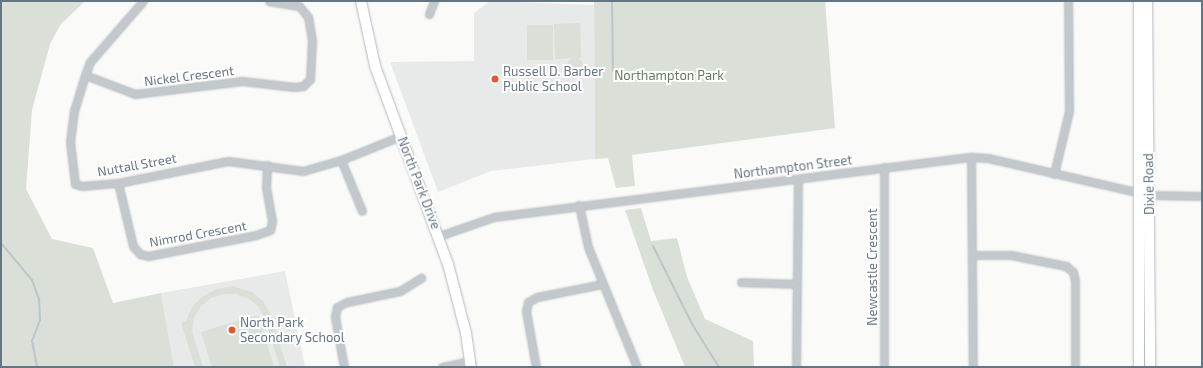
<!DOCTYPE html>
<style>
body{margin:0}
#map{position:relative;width:1203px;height:368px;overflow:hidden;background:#fafaf8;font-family:"Exo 2",sans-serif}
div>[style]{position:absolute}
.built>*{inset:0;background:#e8e9e9}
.green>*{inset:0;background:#dadfd7;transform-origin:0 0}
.round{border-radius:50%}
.stream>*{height:2px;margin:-1px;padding:0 1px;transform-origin:1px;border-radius:1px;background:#bbc7cb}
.roads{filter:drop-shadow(0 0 1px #b3babf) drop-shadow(0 0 1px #b3babf)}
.minor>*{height:7px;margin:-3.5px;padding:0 3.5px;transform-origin:3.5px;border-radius:3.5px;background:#c3c8cc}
.secondary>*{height:10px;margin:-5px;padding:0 5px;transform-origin:5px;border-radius:5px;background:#fff}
.dots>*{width:11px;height:11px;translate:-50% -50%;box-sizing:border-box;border:2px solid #fff;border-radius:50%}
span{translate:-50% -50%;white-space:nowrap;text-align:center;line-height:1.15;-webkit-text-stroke:4px #fff;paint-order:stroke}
.poi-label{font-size:13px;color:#657683}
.left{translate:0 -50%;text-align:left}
.park-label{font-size:13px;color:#687a64}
.street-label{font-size:13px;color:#657683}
.frame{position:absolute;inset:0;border:2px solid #657683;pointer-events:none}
</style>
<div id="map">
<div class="built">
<div style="clip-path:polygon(490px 1px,594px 5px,595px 159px,491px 171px,438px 192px,390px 62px,474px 61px,474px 13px)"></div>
<div style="clip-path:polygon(285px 271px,305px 367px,174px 367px,161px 293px)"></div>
</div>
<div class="green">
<div style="clip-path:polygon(1px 1px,85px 1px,61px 24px,50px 44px,32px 110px,26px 189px,52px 239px,93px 248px,113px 303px,161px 293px,174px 367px,1px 367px)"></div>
<div style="clip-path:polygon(594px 1px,825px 1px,835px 128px,632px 155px,635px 186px,616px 188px,608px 158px,595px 159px)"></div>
<div style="left:580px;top:23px;width:35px;height:26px;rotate:88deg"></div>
<div style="left:527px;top:25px;width:26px;height:35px"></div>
<div class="round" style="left:567px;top:58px;width:16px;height:16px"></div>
<div style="clip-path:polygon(641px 208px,651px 241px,677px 238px,687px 277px,705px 319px,753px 341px,754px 367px,685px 367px,653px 290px,625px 210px)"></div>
<div style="clip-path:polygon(232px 286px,252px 292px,263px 301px,270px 313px,287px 367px,280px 367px,265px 319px,259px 307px,249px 299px,236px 294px,223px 294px,211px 298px,201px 306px,194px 318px,192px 331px,203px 367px,195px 367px,181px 323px,186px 321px,192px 307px,203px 296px,217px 289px)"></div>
<div style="clip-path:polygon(258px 315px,274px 367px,212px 367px,201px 332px)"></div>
</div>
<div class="stream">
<div style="left:612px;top:1px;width:70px;rotate:89.2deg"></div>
<div style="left:1px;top:243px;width:48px;rotate:50deg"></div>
<div style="left:32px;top:280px;width:20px;rotate:70deg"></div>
<div style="left:39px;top:299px;width:21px;rotate:87deg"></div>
<div style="left:40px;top:320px;width:22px;rotate:111deg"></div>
<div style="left:32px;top:341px;width:26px;rotate:79deg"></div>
<div style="left:653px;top:246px;width:87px;rotate:63.4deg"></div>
<div style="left:692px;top:324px;width:51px;rotate:57.9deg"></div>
</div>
<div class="roads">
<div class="minor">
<div style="left:143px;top:1px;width:81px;rotate:131deg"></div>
<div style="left:90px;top:62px;width:14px;rotate:111deg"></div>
<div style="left:85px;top:75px;width:37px;rotate:107deg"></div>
<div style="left:74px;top:110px;width:32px;rotate:97deg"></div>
<div style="left:70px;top:142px;width:42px;rotate:83.2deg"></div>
<div style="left:75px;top:184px;width:7px;rotate:16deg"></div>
<div style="left:82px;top:186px;width:36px;rotate:-5deg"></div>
<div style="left:118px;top:183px;width:112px;rotate:-11.3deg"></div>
<div style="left:228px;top:161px;width:76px;rotate:7.6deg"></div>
<div style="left:303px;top:171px;width:40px;rotate:-16deg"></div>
<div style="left:341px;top:160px;width:65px;rotate:-21.8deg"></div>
<div style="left:429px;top:14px;width:14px;rotate:-69deg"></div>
<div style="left:85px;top:75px;width:53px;rotate:20.8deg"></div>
<div style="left:135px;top:94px;width:108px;rotate:-6.9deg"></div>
<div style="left:242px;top:81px;width:53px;rotate:6.5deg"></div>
<div style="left:295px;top:87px;width:8px;rotate:-7deg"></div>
<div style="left:303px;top:86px;width:10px;rotate:-45deg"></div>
<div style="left:310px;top:79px;width:38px;rotate:-87deg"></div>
<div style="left:312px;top:41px;width:24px;rotate:-99deg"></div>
<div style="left:308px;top:17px;width:14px;rotate:-129deg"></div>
<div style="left:299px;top:6px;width:30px;rotate:-171deg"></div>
<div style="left:971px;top:157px;width:210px;rotate:89.5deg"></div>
<div style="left:341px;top:160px;width:55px;rotate:67.6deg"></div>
<div style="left:884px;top:167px;width:200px;rotate:90deg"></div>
<div style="left:1054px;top:174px;width:65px;rotate:-76.6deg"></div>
<div style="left:1069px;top:111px;width:110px;rotate:-90.5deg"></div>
<div style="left:118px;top:183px;width:65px;rotate:76.6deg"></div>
<div style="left:133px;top:246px;width:11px;rotate:49deg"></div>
<div style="left:140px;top:254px;width:8px;rotate:14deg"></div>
<div style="left:148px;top:256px;width:110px;rotate:-11deg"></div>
<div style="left:256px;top:235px;width:15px;rotate:-20deg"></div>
<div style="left:270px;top:230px;width:9px;rotate:-77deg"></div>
<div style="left:272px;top:221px;width:35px;rotate:-100deg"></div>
<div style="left:266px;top:187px;width:22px;rotate:-87deg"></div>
<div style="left:579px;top:205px;width:43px;rotate:77.9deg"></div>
<div style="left:588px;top:247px;width:130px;rotate:67.8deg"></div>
<div style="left:439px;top:236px;width:58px;rotate:-19.1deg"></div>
<div style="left:494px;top:217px;width:481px;rotate:-7.2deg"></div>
<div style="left:971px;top:157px;width:17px;rotate:3deg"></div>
<div style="left:988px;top:158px;width:166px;rotate:12.9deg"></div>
<div style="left:1150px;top:195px;width:52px;rotate:1.1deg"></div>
<div style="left:972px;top:255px;width:39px"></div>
<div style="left:1011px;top:255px;width:56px;rotate:11.3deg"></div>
<div style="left:1066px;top:266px;width:9px;rotate:41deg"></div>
<div style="left:1073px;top:272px;width:9px;rotate:77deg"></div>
<div style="left:1075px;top:281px;width:86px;rotate:90deg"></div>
<div style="left:741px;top:282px;width:56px;rotate:2deg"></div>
<div style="left:344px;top:367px;width:51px;rotate:-100.2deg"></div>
<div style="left:335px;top:317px;width:10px;rotate:-79deg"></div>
<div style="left:337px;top:307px;width:11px;rotate:-27deg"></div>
<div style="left:347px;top:302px;width:54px;rotate:-11.7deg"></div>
<div style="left:400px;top:291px;width:25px;rotate:-32deg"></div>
<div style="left:442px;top:367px;width:30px;rotate:-12deg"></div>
<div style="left:536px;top:367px;width:57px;rotate:-100.1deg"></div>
<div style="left:526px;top:311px;width:9px;rotate:-77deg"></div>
<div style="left:528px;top:302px;width:10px;rotate:-29deg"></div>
<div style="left:537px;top:297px;width:66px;rotate:-11.3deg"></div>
<div style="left:796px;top:367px;width:188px;rotate:-89.4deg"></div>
</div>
<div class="secondary">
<div style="left:361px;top:1px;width:66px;rotate:77.8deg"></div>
<div style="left:375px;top:66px;width:211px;rotate:69.8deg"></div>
<div style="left:448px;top:264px;width:71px;rotate:75.4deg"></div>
<div style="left:466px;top:333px;width:34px;rotate:82deg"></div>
<div style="left:1147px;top:1px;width:366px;rotate:89.5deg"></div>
<div style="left:1139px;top:367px;width:366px;rotate:-90deg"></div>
</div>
</div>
<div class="dots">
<div style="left:495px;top:79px;background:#e4572e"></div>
<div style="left:232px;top:330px;background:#e4572e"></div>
</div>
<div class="poi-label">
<span class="left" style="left:503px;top:79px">Russell D. Barber<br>Public School</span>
<span class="left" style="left:240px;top:330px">North Park<br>Secondary School</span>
</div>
<div class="park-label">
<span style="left:669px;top:75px">Northampton Park</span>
</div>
<div class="street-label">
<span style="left:189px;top:76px;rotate:-7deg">Nickel Crescent</span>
<span style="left:137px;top:165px;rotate:-10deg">Nuttall Street</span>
<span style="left:793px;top:167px;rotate:-7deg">Northampton Street</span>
<span style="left:419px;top:183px;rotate:69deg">North Park Drive</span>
<span style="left:1149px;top:184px;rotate:-91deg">Dixie Road</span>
<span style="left:198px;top:234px;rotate:-10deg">Nimrod Crescent</span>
<span style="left:872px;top:267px;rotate:-90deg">Newcastle Crescent</span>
</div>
<div class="frame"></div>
</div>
